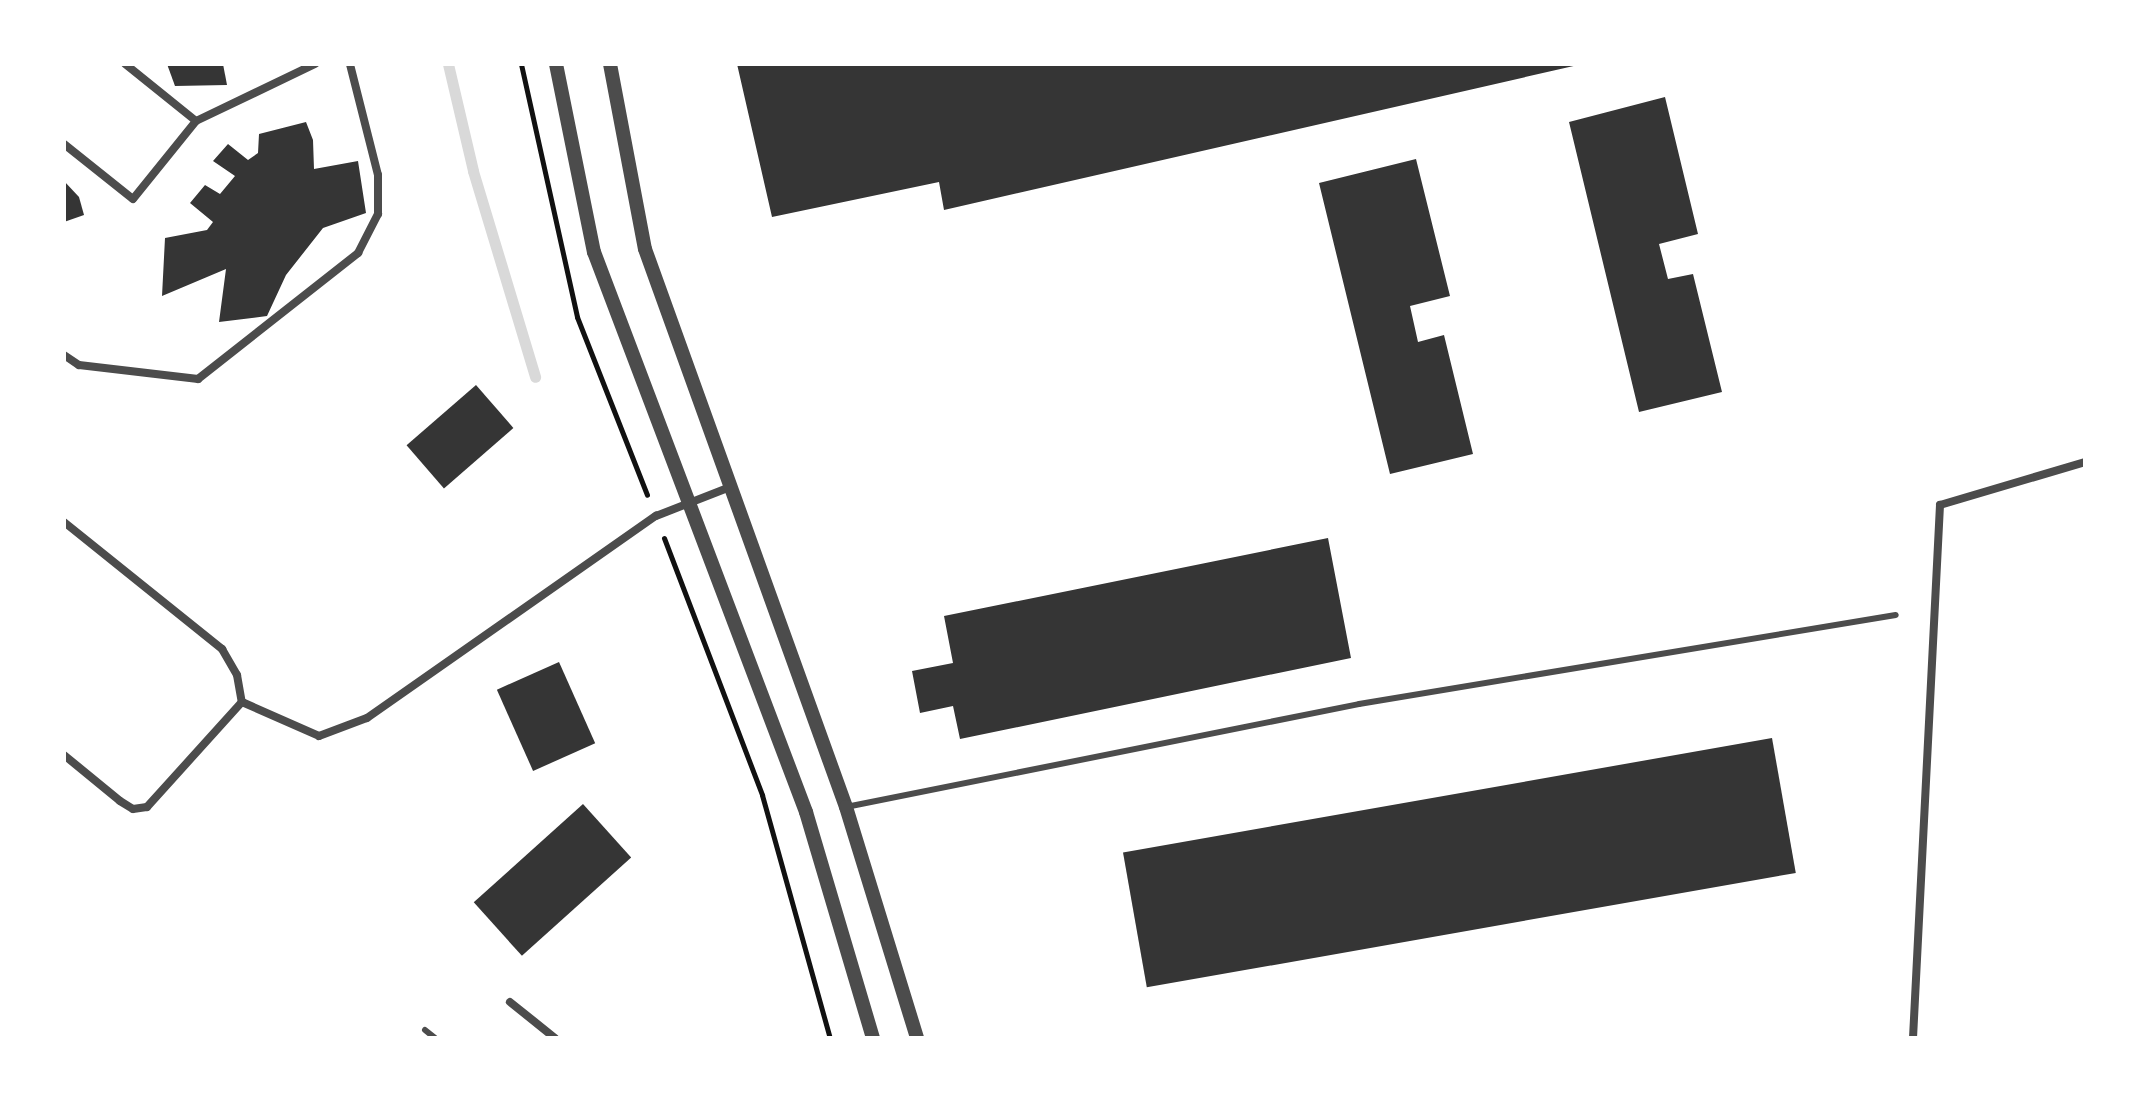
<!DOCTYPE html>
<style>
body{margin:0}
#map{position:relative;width:2149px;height:1102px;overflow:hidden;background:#fff;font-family:Quicksand,sans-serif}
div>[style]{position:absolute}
.stream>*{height:11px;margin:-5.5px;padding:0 5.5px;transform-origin:5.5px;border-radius:5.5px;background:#d9d9d9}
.building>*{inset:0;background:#353535;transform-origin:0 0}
.path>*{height:5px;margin:-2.5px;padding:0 2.5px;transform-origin:2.5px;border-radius:2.5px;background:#111}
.service>*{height:6px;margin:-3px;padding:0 3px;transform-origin:3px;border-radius:3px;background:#4c4c4c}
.minor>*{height:8px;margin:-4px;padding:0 4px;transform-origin:4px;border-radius:4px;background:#4c4c4c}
.tertiary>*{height:14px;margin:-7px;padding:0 7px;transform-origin:7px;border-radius:7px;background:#4c4c4c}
span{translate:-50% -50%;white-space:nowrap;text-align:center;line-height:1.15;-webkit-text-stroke:8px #fff;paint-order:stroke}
.frame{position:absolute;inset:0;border:66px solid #fff;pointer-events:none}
</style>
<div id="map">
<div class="stream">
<div style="left:448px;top:64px;width:110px;rotate:76.8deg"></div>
<div style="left:473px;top:171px;width:215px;rotate:73.2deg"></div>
</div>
<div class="building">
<div style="clip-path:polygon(167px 64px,223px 64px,227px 85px,175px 86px)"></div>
<div style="clip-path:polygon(737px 64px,1578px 64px,1578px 65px,944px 210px,939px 182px,772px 217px)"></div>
<div style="clip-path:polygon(1665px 97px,1698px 234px,1659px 244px,1668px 279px,1693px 274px,1722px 392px,1639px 412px,1569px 122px)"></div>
<div style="clip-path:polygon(306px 122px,313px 140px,314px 169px,358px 161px,366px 213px,323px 228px,286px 275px,267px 316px,219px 322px,226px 269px,162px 296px,165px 238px,207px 230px,213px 222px,190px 203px,205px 185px,220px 194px,235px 176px,213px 161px,228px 144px,248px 160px,258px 153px,259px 134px)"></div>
<div style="clip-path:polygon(1416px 159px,1450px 296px,1410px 306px,1418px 342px,1444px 335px,1473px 454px,1390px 474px,1319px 183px)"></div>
<div style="clip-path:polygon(64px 181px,79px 197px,84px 215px,64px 222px)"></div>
<div style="left:476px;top:385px;width:57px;height:92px;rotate:49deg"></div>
<div style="clip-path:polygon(1328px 538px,1351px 658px,960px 739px,953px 706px,920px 713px,912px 671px,953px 663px,944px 616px)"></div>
<div style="left:559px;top:662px;width:89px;height:68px;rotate:66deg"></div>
<div style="left:1772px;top:738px;width:137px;height:659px;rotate:80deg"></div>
<div style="left:583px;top:804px;width:72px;height:147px;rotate:48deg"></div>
</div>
<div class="path">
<div style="left:521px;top:64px;width:259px;rotate:77.5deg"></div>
<div style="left:577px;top:317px;width:191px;rotate:68.5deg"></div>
<div style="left:664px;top:538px;width:275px;rotate:69.1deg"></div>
<div style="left:762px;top:795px;width:252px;rotate:74.4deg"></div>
</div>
<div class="service">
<div style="left:846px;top:807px;width:523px;rotate:-11.35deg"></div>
<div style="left:1359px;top:704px;width:544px;rotate:-9.41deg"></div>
<div style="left:425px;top:1030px;width:13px;rotate:39deg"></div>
</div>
<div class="minor">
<div style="left:196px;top:121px;width:132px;rotate:-25.6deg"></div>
<div style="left:64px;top:144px;width:88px;rotate:38.6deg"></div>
<div style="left:133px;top:199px;width:100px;rotate:-51.1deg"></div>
<div style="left:196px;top:121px;width:91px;rotate:-141.2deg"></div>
<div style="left:64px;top:355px;width:18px;rotate:34deg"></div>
<div style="left:79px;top:365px;width:120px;rotate:6.7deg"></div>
<div style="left:198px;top:379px;width:204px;rotate:-38.2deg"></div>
<div style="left:358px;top:253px;width:44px;rotate:-62.9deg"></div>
<div style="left:378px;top:214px;width:39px;rotate:-90deg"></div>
<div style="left:378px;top:175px;width:114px;rotate:-104.2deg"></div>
<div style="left:64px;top:522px;width:203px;rotate:38.8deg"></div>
<div style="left:222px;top:649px;width:30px;rotate:60deg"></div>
<div style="left:237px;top:675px;width:27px;rotate:80deg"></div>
<div style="left:242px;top:702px;width:84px;rotate:23.8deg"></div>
<div style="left:319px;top:736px;width:51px;rotate:-20.6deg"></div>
<div style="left:367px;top:718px;width:353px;rotate:-35deg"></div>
<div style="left:656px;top:516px;width:79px;rotate:-21.4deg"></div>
<div style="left:64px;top:755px;width:72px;rotate:39.4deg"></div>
<div style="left:120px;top:801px;width:15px;rotate:32deg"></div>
<div style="left:133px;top:809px;width:14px;rotate:-8deg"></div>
<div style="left:147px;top:807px;width:142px;rotate:-47.9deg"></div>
<div style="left:510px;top:1002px;width:58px;rotate:38.7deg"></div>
<div style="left:1913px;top:1038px;width:534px;rotate:-87.1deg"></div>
<div style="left:1940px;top:505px;width:151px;rotate:-16.5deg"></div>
</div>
<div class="tertiary">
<div style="left:556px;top:64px;width:192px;rotate:78.6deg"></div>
<div style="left:594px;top:252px;width:599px;rotate:69.26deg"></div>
<div style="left:806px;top:812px;width:236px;rotate:73.5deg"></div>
<div style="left:610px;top:64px;width:188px;rotate:79.3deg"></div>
<div style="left:645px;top:249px;width:593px;rotate:70.19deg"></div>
<div style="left:846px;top:807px;width:242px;rotate:72.9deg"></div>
</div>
<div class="frame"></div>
</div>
